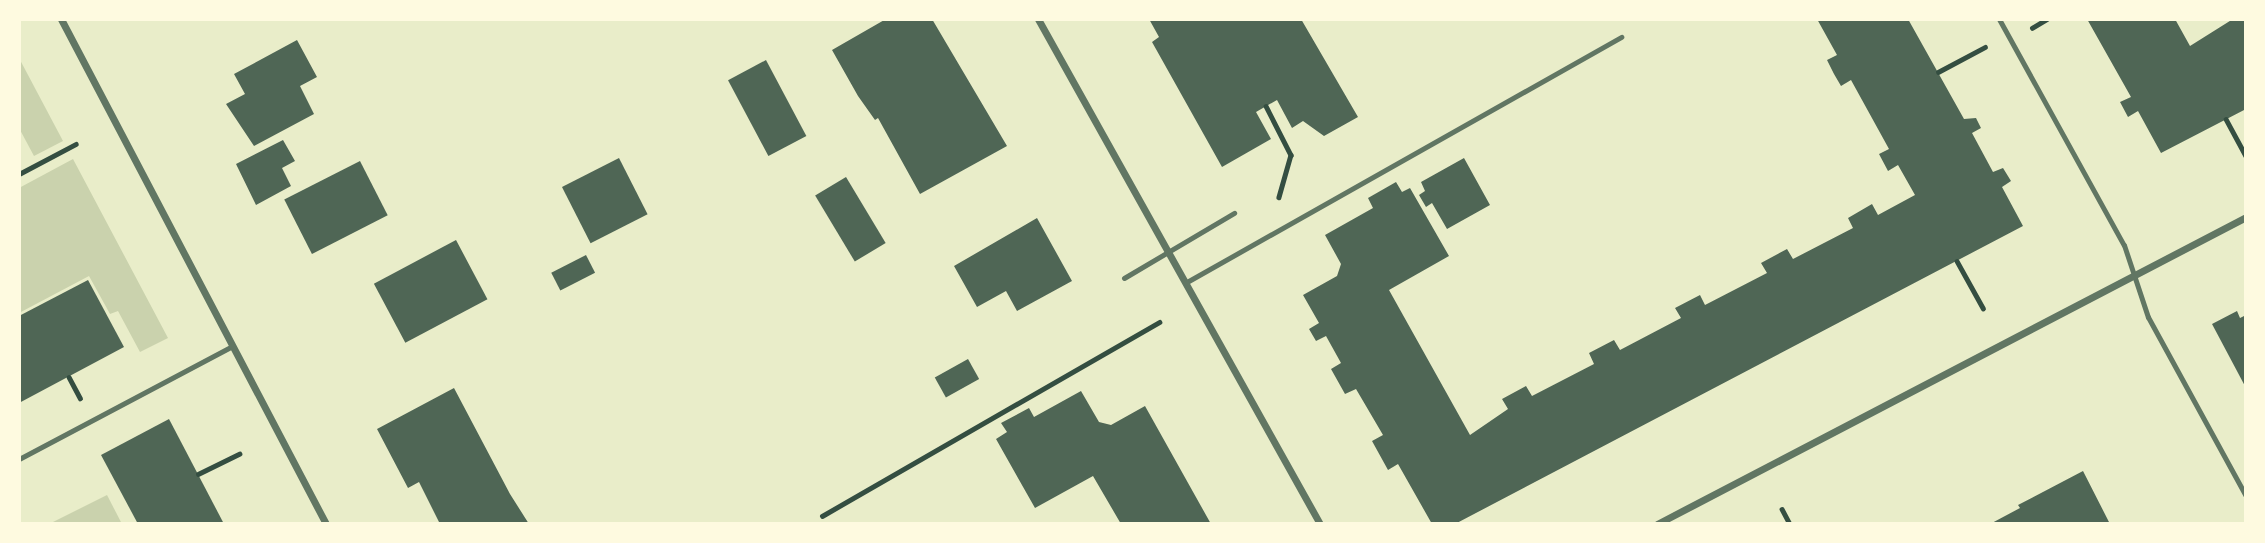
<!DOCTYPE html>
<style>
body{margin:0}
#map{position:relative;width:2265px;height:543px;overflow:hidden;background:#e9edc9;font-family:Rubik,sans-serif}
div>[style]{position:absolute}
.green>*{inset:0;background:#cad2ad}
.building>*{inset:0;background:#4f6655;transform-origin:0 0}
.path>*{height:4.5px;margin:-2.25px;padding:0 2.25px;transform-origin:2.25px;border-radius:2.25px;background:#344e41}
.service>*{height:5px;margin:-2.5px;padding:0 2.5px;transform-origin:2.5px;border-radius:2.5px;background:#617663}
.minor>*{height:7px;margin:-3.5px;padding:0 3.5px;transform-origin:3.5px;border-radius:3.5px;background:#617663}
span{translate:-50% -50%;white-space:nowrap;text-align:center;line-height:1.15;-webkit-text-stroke:6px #fefae0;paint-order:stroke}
.frame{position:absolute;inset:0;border:21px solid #fefae0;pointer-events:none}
</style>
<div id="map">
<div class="green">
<div style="clip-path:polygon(19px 58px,63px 141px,34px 156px,19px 128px)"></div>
<div style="clip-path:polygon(73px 159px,168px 338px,140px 352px,118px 311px,110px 314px,89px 276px,19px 313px,19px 188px)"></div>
<div style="clip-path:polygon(107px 495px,122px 524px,49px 524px)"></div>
</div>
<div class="building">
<div style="clip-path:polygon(886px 19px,932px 19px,1007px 146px,920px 194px,878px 118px,875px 120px,858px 96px,832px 50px)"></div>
<div style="clip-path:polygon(1149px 19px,1301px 19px,1358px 117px,1324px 136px,1303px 121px,1292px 128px,1277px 100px,1256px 112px,1271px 139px,1222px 167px,1152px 42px,1159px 37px)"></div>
<div style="clip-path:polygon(1817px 19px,1908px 19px,1964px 119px,1976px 118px,1981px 128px,1972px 133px,1993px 172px,2003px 168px,2011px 181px,2002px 187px,2023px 226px,1455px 524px,1432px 524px,1398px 464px,1388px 470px,1372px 441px,1383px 435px,1356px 389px,1345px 394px,1331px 369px,1341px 363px,1326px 336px,1316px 341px,1309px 329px,1319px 323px,1303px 295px,1337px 276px,1341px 264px,1325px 235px,1373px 208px,1368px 198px,1396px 182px,1402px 192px,1410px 188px,1449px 256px,1389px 290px,1470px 435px,1508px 409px,1502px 399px,1526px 386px,1532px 396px,1594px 364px,1589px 353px,1614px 340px,1620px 350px,1681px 318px,1675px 308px,1700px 295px,1705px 305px,1767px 273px,1761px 263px,1787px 249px,1793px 259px,1853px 228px,1848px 218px,1872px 204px,1878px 215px,1915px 195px,1898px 165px,1888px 171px,1879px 154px,1889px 149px,1851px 80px,1841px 86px,1834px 74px,1827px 60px,1837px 55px)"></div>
<div style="clip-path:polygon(2087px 19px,2175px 19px,2190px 46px,2233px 19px,2246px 19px,2246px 109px,2161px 153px,2138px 111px,2128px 117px,2120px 102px,2131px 97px)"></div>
<div style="clip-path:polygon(297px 40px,317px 77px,300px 86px,314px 114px,254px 146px,226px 104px,245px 94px,234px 74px)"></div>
<div style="left:766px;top:60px;width:86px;height:43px;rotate:62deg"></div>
<div style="clip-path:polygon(283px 140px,295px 161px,282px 168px,291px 186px,256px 205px,236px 164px)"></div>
<div style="left:619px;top:158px;width:63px;height:64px;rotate:63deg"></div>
<div style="clip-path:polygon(1464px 158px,1490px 205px,1447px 229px,1432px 203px,1426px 207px,1419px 195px,1425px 191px,1421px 182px)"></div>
<div style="left:360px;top:161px;width:61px;height:85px;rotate:63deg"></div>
<div style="left:846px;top:177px;width:77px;height:36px;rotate:59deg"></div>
<div style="clip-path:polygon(1037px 218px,1072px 281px,1017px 311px,1006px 291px,977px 307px,954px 266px)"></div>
<div style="left:456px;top:240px;width:67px;height:93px;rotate:62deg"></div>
<div style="left:586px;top:255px;width:20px;height:39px;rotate:63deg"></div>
<div style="clip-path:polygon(88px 280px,124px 347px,19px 403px,19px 316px)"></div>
<div style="clip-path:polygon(2237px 311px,2240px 318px,2246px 315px,2246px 388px,2212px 324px)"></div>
<div style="left:968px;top:359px;width:23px;height:38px;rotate:61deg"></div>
<div style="clip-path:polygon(454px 388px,510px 494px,529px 524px,440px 524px,419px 482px,408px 488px,377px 429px)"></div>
<div style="clip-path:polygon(1081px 391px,1099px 422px,1111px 425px,1145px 406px,1211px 524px,1121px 524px,1093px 476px,1035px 508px,996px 439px,1007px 432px,1001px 423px,1029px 408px,1034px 417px)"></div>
<div style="clip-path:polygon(169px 419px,224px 524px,138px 524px,101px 455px)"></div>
<div style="clip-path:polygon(2083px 471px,2110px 524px,1990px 524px,2020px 508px,2018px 505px)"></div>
</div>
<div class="path">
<div style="left:2032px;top:28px;width:17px;rotate:-31deg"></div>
<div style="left:1938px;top:72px;width:53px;rotate:-28deg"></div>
<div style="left:1266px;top:106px;width:55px;rotate:63deg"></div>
<div style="left:1291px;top:155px;width:44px;rotate:105.9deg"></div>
<div style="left:2226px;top:119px;width:42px;rotate:61.6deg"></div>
<div style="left:19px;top:174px;width:64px;rotate:-27.8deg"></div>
<div style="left:1957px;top:261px;width:54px;rotate:61deg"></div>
<div style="left:69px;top:377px;width:24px;rotate:62deg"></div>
<div style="left:198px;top:474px;width:46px;rotate:-26deg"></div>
<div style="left:1782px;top:509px;width:17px;rotate:62deg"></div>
<div style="left:822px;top:516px;width:389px;rotate:-29.9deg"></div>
</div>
<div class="service">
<div style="left:1999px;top:19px;width:258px;rotate:61.1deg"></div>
<div style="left:2124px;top:245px;width:76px;rotate:71.6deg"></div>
<div style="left:2148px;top:317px;width:204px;rotate:61.3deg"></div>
<div style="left:1124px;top:278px;width:128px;rotate:-30.6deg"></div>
<div style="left:1185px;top:283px;width:501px;rotate:-29.43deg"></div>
<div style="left:19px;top:459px;width:241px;rotate:-27.9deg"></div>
</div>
<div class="minor">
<div style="left:61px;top:19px;width:570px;rotate:62.31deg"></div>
<div style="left:1038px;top:19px;width:578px;rotate:60.82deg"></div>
<div style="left:1657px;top:524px;width:664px;rotate:-27.53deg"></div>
</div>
<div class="frame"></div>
</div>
